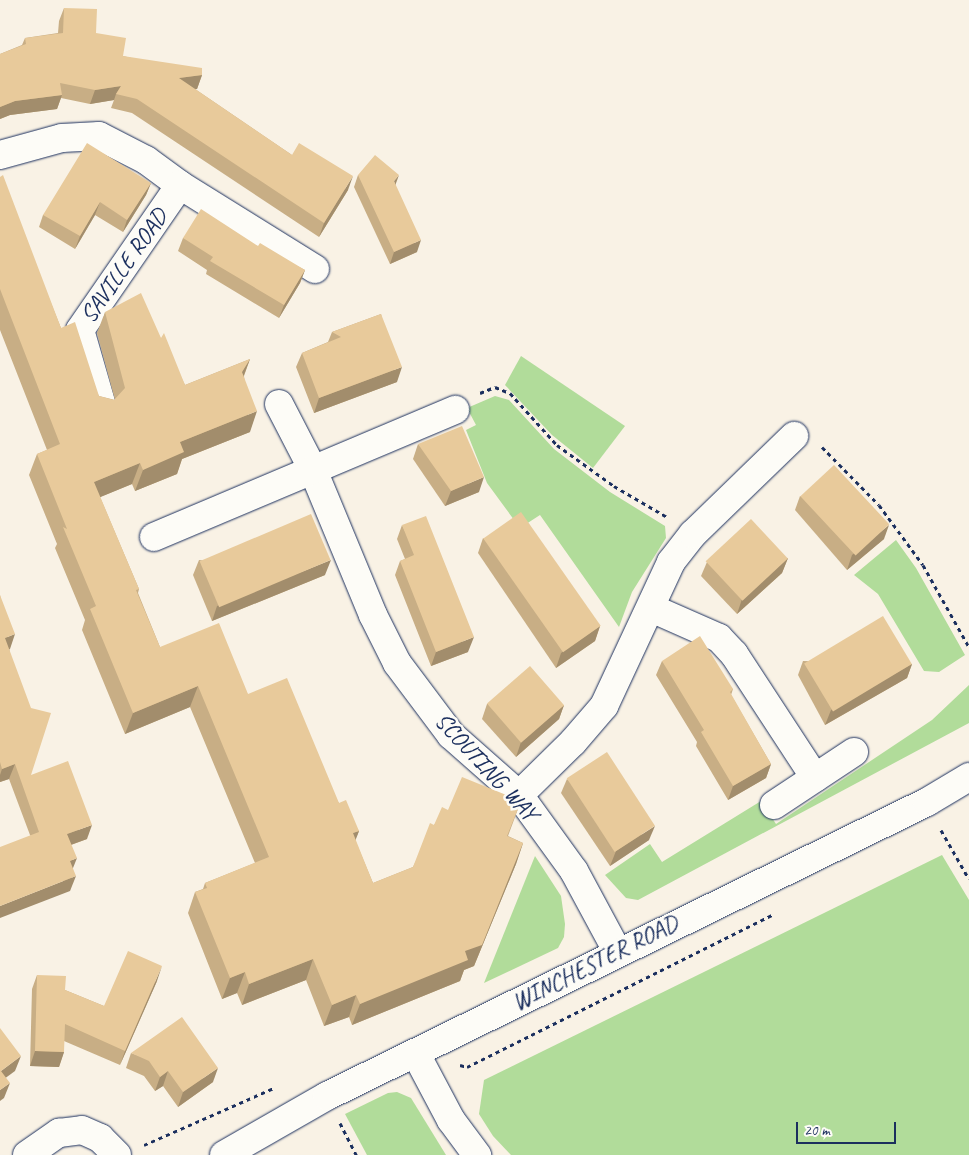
<!DOCTYPE html>
<style>
body{margin:0}
#map{position:relative;width:969px;height:1155px;overflow:hidden;background:#f9f2e5;font-family:Caveat,sans-serif}
div>[style]{position:absolute}
.green>*{inset:0;background:#b1dc9a}
.path>*{height:3px;margin-top:-1.5px;transform-origin:0;background:repeating-linear-gradient(90deg,#1b2f5e 0 4px,transparent 0 8px)}
.roads{filter:drop-shadow(0 0 1px #1b2f5e) drop-shadow(0 0 1px #1b2f5e)}
.street>*{height:28px;margin:-14px;padding:0 14px;transform-origin:14px;border-radius:14px;background:#fdfcf7}
.secondary>*{height:28px;margin:-14px;padding:0 14px;transform-origin:14px;border-radius:14px;background:#fdfcf7}
.wall>*{inset:0;background:#c8ae85}
.shaded-wall>*{inset:0;background:#a28d6c}
.building>*{inset:0;background:#e8ca9b;transform-origin:0 0}
span{translate:-50% -50%;white-space:nowrap;text-align:center;line-height:1.15;-webkit-text-stroke:5px #fdfcf7;paint-order:stroke}
.street-label{font-size:24px;color:#1b2f5e}
.scale{position:absolute;left:796px;top:1122px;width:100px;height:22px;box-sizing:border-box;border:2px solid #1b2f5e;border-top:0;padding-left:6px;font-size:15px;line-height:18px;white-space:nowrap;color:#1b2f5e;-webkit-text-stroke:4px #fdfcf7;paint-order:stroke}
</style>
<div id="map">
<div class="green">
<div style="clip-path:polygon(521px 356px,625px 426px,593px 468px,552px 435px,505px 385px)"></div>
<div style="clip-path:polygon(495px 396px,509px 400px,554px 449px,610px 492px,665px 526px,666px 538px,632px 592px,619px 627px,540px 515px,520px 528px,487px 483px,466px 430px,476px 425px,467px 408px)"></div>
<div style="clip-path:polygon(896px 540px,916px 568px,965px 655px,939px 672px,924px 671px,878px 594px,854px 575px)"></div>
<div style="clip-path:polygon(969px 685px,969px 723px,638px 900px,626px 898px,605px 875px,650px 844px,662px 862px,761px 801px,776px 824px,932px 720px)"></div>
<div style="clip-path:polygon(942px 855px,969px 900px,969px 1155px,511px 1155px,493px 1136px,479px 1114px,484px 1080px)"></div>
<div style="clip-path:polygon(535px 856px,561px 896px,565px 924px,564px 937px,558px 948px,484px 983px)"></div>
<div style="clip-path:polygon(397px 1092px,411px 1098px,446px 1155px,367px 1155px,345px 1114px,388px 1093px)"></div>
</div>
<div class="path">
<div style="left:480px;top:393px;width:16px;rotate:-22deg"></div>
<div style="left:495px;top:387px;width:16px;rotate:22deg"></div>
<div style="left:510px;top:393px;width:70px;rotate:47.9deg"></div>
<div style="left:557px;top:445px;width:70px;rotate:35.7deg"></div>
<div style="left:614px;top:486px;width:61px;rotate:30.3deg"></div>
<div style="left:822px;top:447px;width:81px;rotate:45.5deg"></div>
<div style="left:879px;top:505px;width:74px;rotate:53.7deg"></div>
<div style="left:923px;top:565px;width:94px;rotate:60.7deg"></div>
<div style="left:941px;top:830px;width:56px;rotate:60.3deg"></div>
<div style="left:460px;top:1065px;width:7px;rotate:16deg"></div>
<div style="left:467px;top:1067px;width:341px;rotate:-26.5deg"></div>
<div style="left:340px;top:1123px;width:36px;rotate:63deg"></div>
<div style="left:144px;top:1145px;width:142px;rotate:-23.7deg"></div>
</div>
<div class="roads">
<div class="street">
<div style="left:0;top:155px;width:64px;rotate:-15.3deg"></div>
<div style="left:62px;top:138px;width:37px;rotate:-3deg"></div>
<div style="left:99px;top:136px;width:53px;rotate:27.1deg"></div>
<div style="left:146px;top:160px;width:42px;rotate:36.3deg"></div>
<div style="left:180px;top:185px;width:159px;rotate:31.9deg"></div>
<div style="left:279px;top:404px;width:74px;rotate:62.7deg"></div>
<div style="left:313px;top:470px;width:157px;rotate:67.5deg"></div>
<div style="left:373px;top:615px;width:54px;rotate:63.4deg"></div>
<div style="left:397px;top:663px;width:90px;rotate:53.1deg"></div>
<div style="left:451px;top:735px;width:91px;rotate:41.4deg"></div>
<div style="left:519px;top:795px;width:94px;rotate:54.1deg"></div>
<div style="left:574px;top:871px;width:91px;rotate:61.7deg"></div>
<div style="left:102px;top:406px;width:79px;rotate:-106.1deg"></div>
<div style="left:80px;top:330px;width:176px;rotate:-55.4deg"></div>
<div style="left:154px;top:537px;width:327px;rotate:-22.9deg"></div>
<div style="left:651px;top:608px;width:74px;rotate:23.8deg"></div>
<div style="left:719px;top:638px;width:22px;rotate:47deg"></div>
<div style="left:734px;top:654px;width:148px;rotate:56.8deg"></div>
<div style="left:519px;top:795px;width:76px;rotate:-44.5deg"></div>
<div style="left:573px;top:742px;width:48px;rotate:-49.3deg"></div>
<div style="left:604px;top:706px;width:159px;rotate:-65deg"></div>
<div style="left:671px;top:562px;width:36px;rotate:-52deg"></div>
<div style="left:693px;top:534px;width:141px;rotate:-44.1deg"></div>
<div style="left:774px;top:805px;width:96px;rotate:-33.5deg"></div>
<div style="left:416px;top:1054px;width:75px;rotate:62.1deg"></div>
<div style="left:451px;top:1120px;width:44px;rotate:53.4deg"></div>
<div style="left:27px;top:1155px;width:39px;rotate:-35deg"></div>
<div style="left:59px;top:1133px;width:23px;rotate:-7deg"></div>
<div style="left:82px;top:1130px;width:20px;rotate:24deg"></div>
<div style="left:100px;top:1138px;width:24px;rotate:45deg"></div>
</div>
<div class="secondary">
<div style="left:224px;top:1155px;width:119px;rotate:-29.8deg"></div>
<div style="left:327px;top:1096px;width:668px;rotate:-26.1deg"></div>
<div style="left:927px;top:802px;width:49px;rotate:-30.8deg"></div>
</div>
</div>
<div class="wall">
<div style="clip-path:polygon(64px 8px,123px 56px,202px 75px,197px 89px,195px 89px,292px 155px,348px 190px,319px 237px,132px 113px,111px 108px,114px 100px,90px 104px,61px 98px,57px 109px,10px 115px,0 119px,0 54px,22px 45px,25px 38px,58px 33px,59px 21px)"></div>
<div style="clip-path:polygon(358px 175px,395px 184px,417px 252px,390px 264px,354px 187px)"></div>
<div style="clip-path:polygon(0 177px,61px 328px,99px 396px,115px 400px,97px 333px,105px 312px,161px 338px,185px 385px,250px 359px,244px 376px,250px 432px,182px 459px,177px 474px,135px 491px,132px 484px,100px 497px,139px 589px,138px 593px,160px 647px,248px 694px,339px 803px,359px 831px,355px 840px,373px 883px,413px 867px,434px 825px,448px 810px,521px 801px,508px 836px,523px 843px,516px 864px,474px 966px,464px 970px,460px 981px,352px 1025px,349px 1017px,324px 1026px,306px 980px,242px 1005px,237px 993px,222px 999px,188px 913px,195px 892px,203px 889px,205px 883px,255px 863px,190px 707px,125px 734px,82px 630px,85px 620px,55px 548px,57px 544px,29px 475px,37px 454px,47px 450px,0 330px)"></div>
<div style="clip-path:polygon(151px 183px,146px 195px,123px 232px,95px 215px,75px 249px,39px 227px,43px 215px)"></div>
<div style="clip-path:polygon(183px 238px,258px 246px,305px 270px,300px 283px,279px 318px,206px 274px,207px 270px,178px 251px)"></div>
<div style="clip-path:polygon(381px 314px,397px 382px,314px 413px,296px 367px,302px 353px,328px 342px,332px 332px)"></div>
<div style="clip-path:polygon(418px 444px,479px 492px,445px 506px,413px 459px)"></div>
<div style="clip-path:polygon(800px 496px,884px 539px,847px 570px,795px 510px)"></div>
<div style="clip-path:polygon(402px 525px,468px 652px,431px 666px,395px 575px,400px 561px,405px 559px,397px 539px)"></div>
<div style="clip-path:polygon(483px 538px,600px 626px,595px 641px,556px 668px,478px 553px)"></div>
<div style="clip-path:polygon(788px 558px,782px 573px,737px 614px,701px 576px,707px 562px)"></div>
<div style="clip-path:polygon(199px 560px,325px 575px,212px 621px,193px 575px)"></div>
<div style="clip-path:polygon(0 595px,31px 775px,87px 839px,71px 845px,73px 868px,70px 891px,30px 835px,9px 779px,0 782px)"></div>
<div style="clip-path:polygon(662px 661px,733px 689px,731px 695px,771px 764px,766px 778px,728px 800px,696px 746px,697px 742px,656px 675px)"></div>
<div style="clip-path:polygon(803px 661px,912px 664px,907px 678px,825px 725px,798px 675px)"></div>
<div style="clip-path:polygon(487px 704px,564px 705px,559px 719px,516px 757px,482px 719px)"></div>
<div style="clip-path:polygon(567px 779px,649px 840px,610px 866px,561px 793px)"></div>
<div style="clip-path:polygon(37px 975px,65px 990px,104px 1006px,157px 981px,120px 1065px,64px 1041px,64px 1052px,59px 1067px,30px 1066px,32px 989px)"></div>
<div style="clip-path:polygon(131px 1053px,213px 1082px,178px 1107px,163px 1086px,155px 1091px,144px 1076px,126px 1068px)"></div>
</div>
<div class="shaded-wall">
<div style="clip-path:polygon(202px 75px,197px 89px,174px 92px,179px 78px)"></div>
<div style="clip-path:polygon(121px 86px,116px 94px,114px 100px,90px 104px,95px 90px)"></div>
<div style="clip-path:polygon(62px 95px,57px 109px,10px 115px,0 119px,0 107px,15px 101px)"></div>
<div style="clip-path:polygon(399px 175px,395px 186px,394px 181px)"></div>
<div style="clip-path:polygon(353px 176px,348px 190px,319px 237px,324px 223px)"></div>
<div style="clip-path:polygon(151px 183px,146px 195px,123px 232px,127px 220px)"></div>
<div style="clip-path:polygon(100px 202px,95px 215px,75px 249px,80px 236px)"></div>
<div style="clip-path:polygon(421px 240px,417px 252px,390px 264px,394px 252px)"></div>
<div style="clip-path:polygon(305px 270px,300px 283px,279px 318px,284px 305px)"></div>
<div style="clip-path:polygon(250px 359px,242px 380px,242px 372px)"></div>
<div style="clip-path:polygon(402px 367px,397px 382px,314px 413px,319px 398px)"></div>
<div style="clip-path:polygon(257px 411px,250px 432px,182px 459px,177px 474px,135px 491px,143px 470px,180px 442px)"></div>
<div style="clip-path:polygon(140px 463px,132px 484px,86px 503px,94px 482px)"></div>
<div style="clip-path:polygon(484px 477px,479px 492px,445px 506px,451px 491px)"></div>
<div style="clip-path:polygon(889px 525px,884px 539px,847px 570px,852px 555px)"></div>
<div style="clip-path:polygon(788px 558px,782px 573px,737px 614px,742px 599px)"></div>
<div style="clip-path:polygon(331px 560px,325px 575px,212px 621px,217px 606px)"></div>
<div style="clip-path:polygon(600px 626px,595px 641px,556px 668px,561px 653px)"></div>
<div style="clip-path:polygon(15px 634px,10px 649px,0 653px,5px 638px)"></div>
<div style="clip-path:polygon(474px 637px,468px 652px,431px 666px,436px 652px)"></div>
<div style="clip-path:polygon(912px 664px,907px 678px,825px 725px,831px 710px)"></div>
<div style="clip-path:polygon(198px 686px,190px 707px,125px 734px,133px 713px)"></div>
<div style="clip-path:polygon(564px 705px,559px 719px,516px 757px,521px 742px)"></div>
<div style="clip-path:polygon(15px 764px,9px 779px,0 782px,0 775px,2px 769px)"></div>
<div style="clip-path:polygon(771px 764px,766px 778px,728px 800px,733px 786px)"></div>
<div style="clip-path:polygon(92px 825px,87px 839px,62px 848px,67px 834px)"></div>
<div style="clip-path:polygon(655px 826px,649px 840px,610px 866px,616px 851px)"></div>
<div style="clip-path:polygon(359px 831px,351px 852px,353px 833px)"></div>
<div style="clip-path:polygon(523px 843px,516px 864px,474px 966px,464px 970px,460px 981px,352px 1025px,360px 1004px,465px 951px)"></div>
<div style="clip-path:polygon(77px 858px,71px 873px,70px 861px)"></div>
<div style="clip-path:polygon(76px 876px,70px 891px,0 918px,0 906px)"></div>
<div style="clip-path:polygon(313px 959px,306px 980px,242px 1005px,249px 984px)"></div>
<div style="clip-path:polygon(162px 966px,157px 981px,120px 1065px,125px 1051px)"></div>
<div style="clip-path:polygon(245px 972px,237px 993px,222px 999px,230px 978px)"></div>
<div style="clip-path:polygon(356px 995px,349px 1017px,324px 1026px,332px 1005px)"></div>
<div style="clip-path:polygon(35px 1051px,64px 1052px,59px 1067px,30px 1066px)"></div>
<div style="clip-path:polygon(21px 1056px,15px 1071px,0 1082px,1px 1071px)"></div>
<div style="clip-path:polygon(218px 1068px,213px 1082px,178px 1107px,183px 1092px)"></div>
<div style="clip-path:polygon(168px 1071px,163px 1086px,155px 1091px,160px 1077px)"></div>
<div style="clip-path:polygon(10px 1083px,4px 1098px,0 1101px,0 1090px)"></div>
</div>
<div class="building">
<div style="clip-path:polygon(64px 8px,97px 9px,96px 33px,126px 38px,123px 56px,202px 68px,202px 75px,179px 78px,292px 155px,299px 143px,353px 176px,324px 223px,137px 99px,116px 94px,121px 86px,95px 90px,60px 83px,62px 95px,15px 101px,0 107px,0 54px,26px 44px,25px 38px,63px 33px)"></div>
<div style="clip-path:polygon(87px 143px,151px 183px,127px 220px,100px 202px,80px 236px,43px 215px)"></div>
<div style="clip-path:polygon(375px 155px,399px 175px,394px 181px,421px 240px,394px 252px,358px 175px)"></div>
<div style="clip-path:polygon(3px 175px,61px 328px,75px 322px,99px 396px,114px 400px,125px 388px,105px 312px,141px 293px,161px 338px,164px 333px,185px 385px,250px 359px,242px 372px,257px 411px,180px 442px,184px 452px,143px 470px,140px 463px,94px 482px,139px 589px,136px 590px,160px 647px,219px 623px,248px 694px,287px 678px,339px 803px,346px 800px,359px 831px,353px 833px,373px 883px,413px 867px,430px 823px,434px 825px,442px 807px,448px 810px,462px 777px,521px 801px,507px 836px,523px 843px,482px 945px,465px 951px,468px 960px,360px 1004px,356px 995px,332px 1005px,313px 959px,249px 984px,245px 972px,230px 978px,195px 892px,207px 888px,205px 883px,269px 857px,198px 686px,133px 713px,90px 609px,96px 606px,63px 527px,67px 529px,37px 454px,60px 444px,0 289px,0 177px)"></div>
<div style="clip-path:polygon(201px 209px,258px 246px,260px 243px,305px 270px,284px 305px,210px 261px,213px 257px,183px 238px)"></div>
<div style="clip-path:polygon(381px 314px,402px 367px,319px 398px,302px 353px,341px 337px,332px 332px)"></div>
<div style="clip-path:polygon(462px 426px,484px 477px,451px 491px,418px 444px)"></div>
<div style="left:834px;top:465px;width:81px;height:46px;rotate:47deg"></div>
<div style="left:521px;top:512px;width:139px;height:46px;rotate:55deg"></div>
<div style="left:311px;top:514px;width:50px;height:121px;rotate:67deg"></div>
<div style="clip-path:polygon(426px 516px,474px 637px,436px 652px,400px 561px,414px 555px,402px 525px)"></div>
<div style="left:751px;top:519px;width:54px;height:62px;rotate:47deg"></div>
<div style="clip-path:polygon(0 595px,15px 634px,5px 638px,31px 708px,51px 713px,31px 775px,68px 761px,92px 825px,67px 834px,77px 858px,70px 861px,76px 876px,0 906px,0 847px,39px 832px,15px 764px,2px 769px,0 762px)"></div>
<div style="left:883px;top:616px;width:56px;height:92px;rotate:59deg"></div>
<div style="clip-path:polygon(700px 636px,733px 689px,730px 692px,771px 764px,733px 786px,701px 732px,704px 730px,662px 661px)"></div>
<div style="left:530px;top:666px;width:52px;height:57px;rotate:49deg"></div>
<div style="left:607px;top:752px;width:88px;height:48px;rotate:57deg"></div>
<div style="clip-path:polygon(128px 951px,162px 966px,125px 1051px,65px 1024px,64px 1052px,35px 1051px,37px 975px,66px 976px,65px 990px,104px 1006px)"></div>
<div style="clip-path:polygon(182px 1017px,218px 1068px,183px 1092px,168px 1071px,160px 1077px,149px 1061px,131px 1053px)"></div>
<div style="clip-path:polygon(0 1028px,21px 1056px,1px 1071px,10px 1083px,0 1090px)"></div>
</div>
<div class="street-label">
<span style="left:124px;top:266px;rotate:-55deg">SAVILLE ROAD</span>
<span style="left:486px;top:767px;rotate:47deg">SCOUTING WAY</span>
<span style="left:595px;top:963px;rotate:-27deg">WINCHESTER ROAD</span>
</div>
<div class="scale">20 m</div>
</div>
